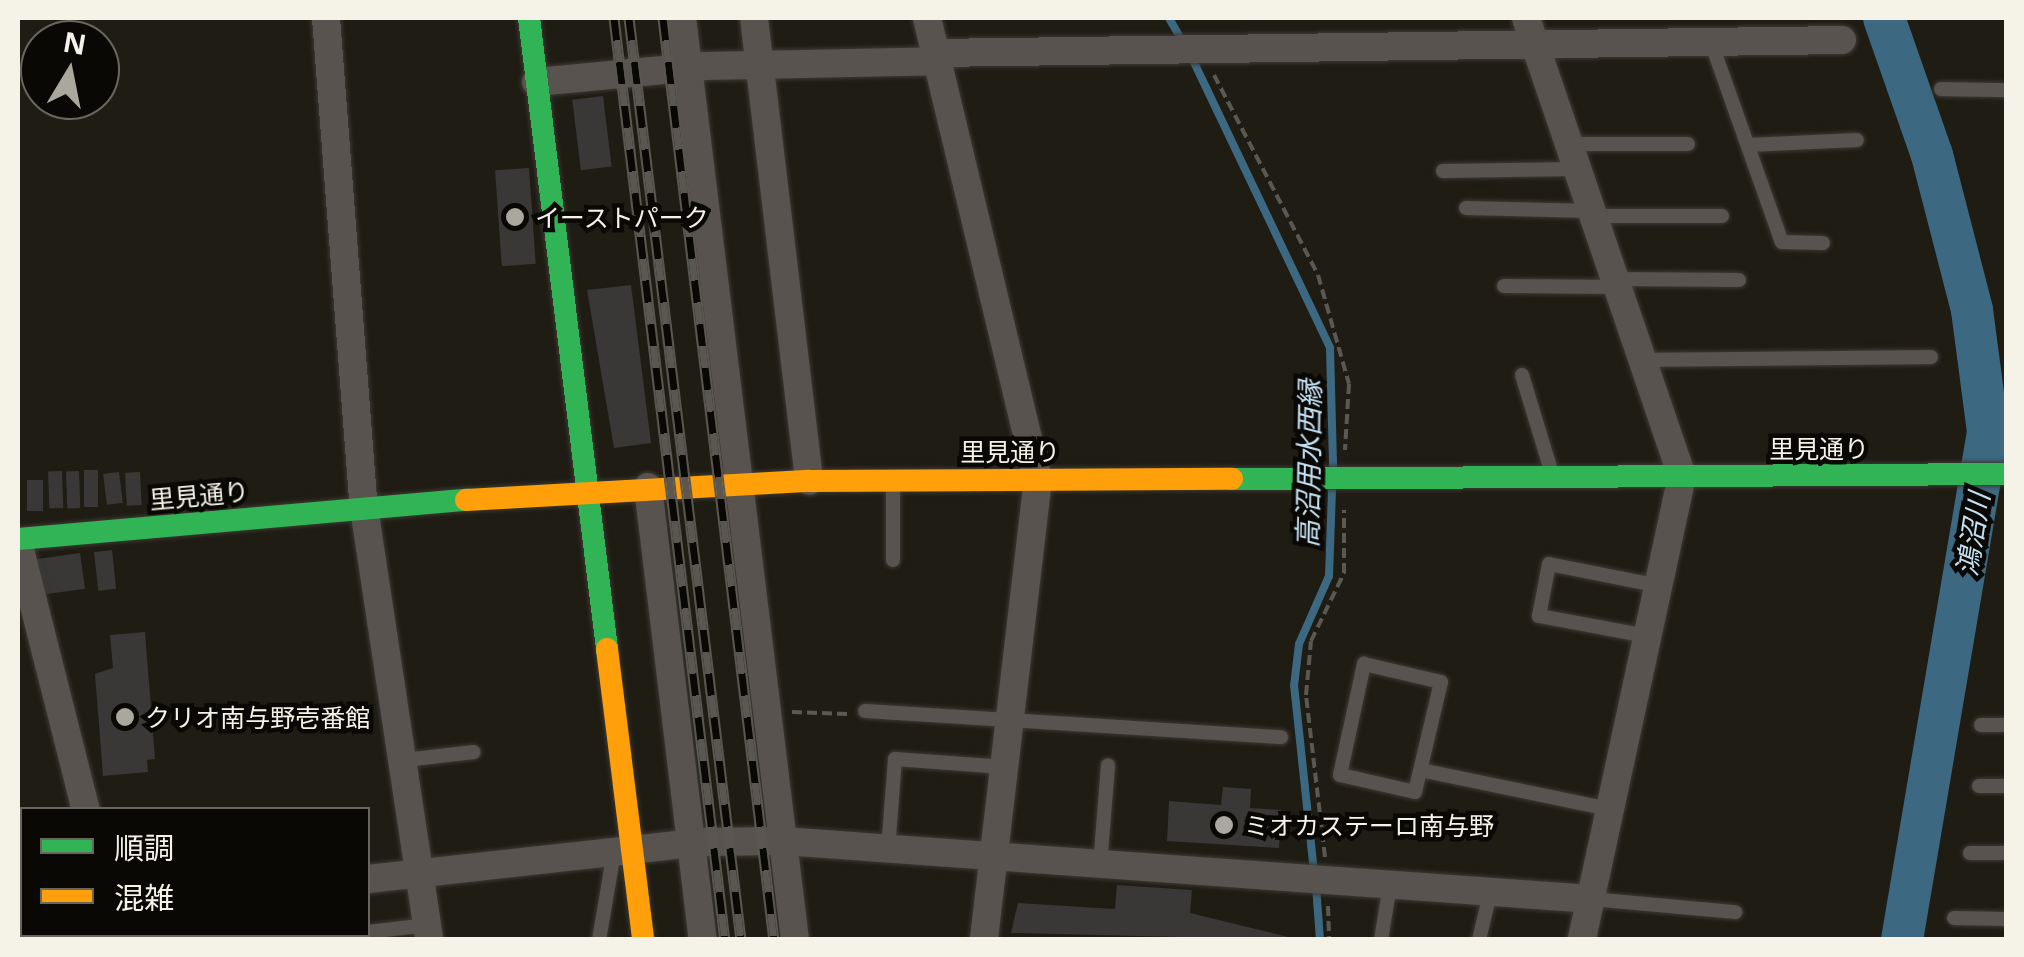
<!DOCTYPE html>
<meta charset="utf-8">
<style>
body{margin:0}
#map{position:relative;width:2024px;height:957px;overflow:hidden;background:#1f1c14;font-family:"Noto Sans","Noto Sans JP",sans-serif}
div>[style]{position:absolute}
.stream>*{height:8px;margin:-4px;padding:0 4px;transform-origin:4px;border-radius:4px;background:#3c6881}
.river>*{height:42px;margin:-21px;padding:0 21px;transform-origin:21px;border-radius:21px;background:#3c6881}
.building>*{inset:0;background:#3a3836;transform-origin:0 0}
.path>*{height:4px;margin-top:-2px;transform-origin:0;background:repeating-linear-gradient(90deg,#5b5752 0 10px,transparent 0 15px)}
.roads{filter:drop-shadow(0 0 2px #3c3933) drop-shadow(0 0 2px #3c3933)}
.lane>*{height:14px;margin:-7px;padding:0 7px;transform-origin:7px;border-radius:7px;background:#59534f}
.street>*{height:28px;margin:-14px;padding:0 14px;transform-origin:14px;border-radius:14px;background:#59534f}
.fast>*{height:22px;margin:-11px;padding:0 11px;transform-origin:11px;border-radius:11px;background:#30b455}
.slow>*{height:22px;margin:-11px;padding:0 11px;transform-origin:11px;border-radius:11px;background:#ff9f0a}
.rail>*{height:11px;margin-top:-5.5px;transform-origin:0;background:repeating-linear-gradient(90deg,#0a0804 0 22px,#5a5650 0 44px);box-sizing:border-box;border-block:2px solid #5a5650}
.dots>*{width:28px;height:28px;translate:-50% -50%;box-sizing:border-box;border:5px solid #0a0804;border-radius:50%}
span{translate:-50% -50%;white-space:nowrap;text-align:center;line-height:1.15;-webkit-text-stroke:9px #0a0804;paint-order:stroke}
.poi-label{font-size:25px;color:#f5f2e8}
.left{translate:0 -50%;text-align:left}
.street-label{font-size:25px;color:#f5f2e8}
.water-label{font-size:28px;color:#c4e1f4;font-style:italic}
.frame{position:absolute;inset:0;border:20px solid #f5f2e8;pointer-events:none}
.legend{position:absolute;left:20px;top:807px;width:350px;height:130px;box-sizing:border-box;background:#0a0804;border:2px solid #68665f;margin:0;padding:12px 18px;list-style:none;font-size:30px;color:#f5f2e8}
.legend li{display:flex;align-items:center;gap:20px;height:50px}
.legend b{width:50px;border:2px solid #68665f}
.north{position:absolute;left:20px;top:20px;width:100px;height:100px;box-sizing:border-box;background:#0a0804;border:2px solid #68665f;border-radius:50%;rotate:10deg;font-size:28px;font-weight:700;line-height:40px;text-align:center;color:#f5f2e8}
.north::after{content:'';display:block;margin:auto;width:35px;height:45px;background:#aaa79e;clip-path:polygon(50% 0,100% 100%,50% 72%,0 100%)}
</style>
<div id="map">
<div class="stream">
<div style="left:1169px;top:18px;width:30px;rotate:60deg"></div>
<div style="left:1191px;top:56px;width:323px;rotate:64.5deg"></div>
<div style="left:1330px;top:348px;width:118px;rotate:88.5deg"></div>
<div style="left:1314px;top:872px;width:187px;rotate:-96.1deg"></div>
<div style="left:1294px;top:686px;width:42px;rotate:-83.2deg"></div>
<div style="left:1299px;top:644px;width:74px;rotate:-66.2deg"></div>
<div style="left:1329px;top:576px;width:87px;rotate:-88deg"></div>
<div style="left:1316px;top:886px;width:54px;rotate:85.8deg"></div>
</div>
<div class="river">
<div style="left:1884px;top:18px;width:145px;rotate:70.7deg"></div>
<div style="left:1932px;top:155px;width:160px;rotate:75.5deg"></div>
<div style="left:1972px;top:310px;width:123px;rotate:82.5deg"></div>
<div style="left:1988px;top:432px;width:515px;rotate:99.61deg"></div>
</div>
<div class="building">
<div style="left:603px;top:96px;width:71px;height:31px;rotate:83deg"></div>
<div style="left:529px;top:168px;width:96px;height:34px;rotate:86deg"></div>
<div style="clip-path:polygon(631px 285px,651px 443px,614px 448px,587px 290px)"></div>
<div style="left:84px;top:470px;width:14px;height:37px"></div>
<div style="left:62px;top:471px;width:37px;height:14px;rotate:88deg"></div>
<div style="left:79px;top:471px;width:37px;height:13px;rotate:88deg"></div>
<div style="left:119px;top:472px;width:31px;height:16px;rotate:83deg"></div>
<div style="left:140px;top:472px;width:33px;height:15px;rotate:87deg"></div>
<div style="left:27px;top:480px;width:16px;height:31px"></div>
<div style="left:112px;top:550px;width:39px;height:18px;rotate:84deg"></div>
<div style="left:80px;top:553px;width:36px;height:48px;rotate:82deg"></div>
<div style="clip-path:polygon(145px 632px,155px 759px,147px 760px,148px 772px,103px 776px,95px 674px,113px 668px,110px 635px)"></div>
<div style="clip-path:polygon(1223px 787px,1251px 789px,1250px 808px,1281px 810px,1279px 848px,1167px 841px,1169px 801px,1221px 805px)"></div>
<div style="clip-path:polygon(1117px 885px,1192px 890px,1190px 913px,1301px 940px,1011px 933px,1018px 903px,1115px 909px)"></div>
</div>
<div class="path">
<div style="left:1214px;top:75px;width:225px;rotate:62.5deg"></div>
<div style="left:1318px;top:275px;width:113px;rotate:74.1deg"></div>
<div style="left:1349px;top:384px;width:66px;rotate:93.5deg"></div>
<div style="left:792px;top:712px;width:55px;rotate:2.1deg"></div>
<div style="left:1325px;top:857px;width:163px;rotate:-96.7deg"></div>
<div style="left:1306px;top:695px;width:54px;rotate:-84.7deg"></div>
<div style="left:1311px;top:641px;width:76px;rotate:-64.1deg"></div>
<div style="left:1344px;top:573px;width:63px;rotate:-90deg"></div>
<div style="left:1328px;top:906px;width:34px;rotate:88deg"></div>
</div>
<div class="roads">
<div class="lane">
<div style="left:1711px;top:42px;width:212px;rotate:70.5deg"></div>
<div style="left:1782px;top:242px;width:41px;rotate:1.4deg"></div>
<div style="left:1941px;top:89px;width:65px;rotate:0.9deg"></div>
<div style="left:1569px;top:144px;width:119px"></div>
<div style="left:1748px;top:145px;width:109px;rotate:-2.6deg"></div>
<div style="left:1443px;top:171px;width:135px;rotate:-0.8deg"></div>
<div style="left:1466px;top:208px;width:126px;rotate:1.4deg"></div>
<div style="left:1594px;top:216px;width:128px"></div>
<div style="left:1615px;top:279px;width:124px;rotate:0.5deg"></div>
<div style="left:1504px;top:286px;width:114px;rotate:0.5deg"></div>
<div style="left:1643px;top:360px;width:288px;rotate:-0.6deg"></div>
<div style="left:1522px;top:375px;width:103px;rotate:73.1deg"></div>
<div style="left:893px;top:560px;width:79px;rotate:-90deg"></div>
<div style="left:1647px;top:636px;width:110px;rotate:-169.5deg"></div>
<div style="left:1539px;top:616px;width:53px;rotate:-79.1deg"></div>
<div style="left:1549px;top:564px;width:112px;rotate:11.3deg"></div>
<div style="left:1364px;top:664px;width:79px;rotate:13.2deg"></div>
<div style="left:1441px;top:682px;width:113px;rotate:103.3deg"></div>
<div style="left:1415px;top:792px;width:77px;rotate:-167.2deg"></div>
<div style="left:1340px;top:775px;width:114px;rotate:-77.8deg"></div>
<div style="left:865px;top:711px;width:417px;rotate:3.6deg"></div>
<div style="left:1981px;top:725px;width:25px"></div>
<div style="left:405px;top:760px;width:69px;rotate:-6.6deg"></div>
<div style="left:1421px;top:770px;width:193px;rotate:11.7deg"></div>
<div style="left:1979px;top:786px;width:27px"></div>
<div style="left:888px;top:850px;width:91px;rotate:-85.6deg"></div>
<div style="left:895px;top:759px;width:110px;rotate:4.2deg"></div>
<div style="left:1970px;top:853px;width:36px"></div>
<div style="left:1100px;top:865px;width:100px;rotate:-85.4deg"></div>
<div style="left:1591px;top:899px;width:145px;rotate:5.2deg"></div>
<div style="left:1954px;top:918px;width:52px;rotate:1.1deg"></div>
<div style="left:368px;top:932px;width:60px;rotate:-6.7deg"></div>
<div style="left:305px;top:940px;width:43px;rotate:-7.9deg"></div>
<div style="left:599px;top:940px;width:89px;rotate:-80.3deg"></div>
<div style="left:1381px;top:940px;width:56px;rotate:-80.7deg"></div>
<div style="left:1479px;top:940px;width:48px;rotate:-76.8deg"></div>
</div>
<div class="street">
<div style="left:326px;top:18px;width:491px;rotate:85.6deg"></div>
<div style="left:364px;top:508px;width:437px;rotate:81.4deg"></div>
<div style="left:682px;top:18px;width:929px;rotate:83.01deg"></div>
<div style="left:754px;top:18px;width:466px;rotate:83.2deg"></div>
<div style="left:927px;top:18px;width:474px;rotate:76.5deg"></div>
<div style="left:1038px;top:479px;width:464px;rotate:96.7deg"></div>
<div style="left:1526px;top:18px;width:484px;rotate:71.2deg"></div>
<div style="left:1682px;top:476px;width:475px;rotate:102.2deg"></div>
<div style="left:935px;top:53px;width:907px;rotate:-0.82deg"></div>
<div style="left:536px;top:82px;width:170px;rotate:-5.4deg"></div>
<div style="left:705px;top:66px;width:232px;rotate:-1.2deg"></div>
<div style="left:648px;top:487px;width:456px;rotate:83.1deg"></div>
<div style="left:18px;top:542px;width:276px;rotate:75.8deg"></div>
<div style="left:368px;top:879px;width:336px;rotate:-6.3deg"></div>
<div style="left:702px;top:842px;width:81px;rotate:-0.7deg"></div>
<div style="left:783px;top:841px;width:810px;rotate:4.11deg"></div>
<div style="left:18px;top:920px;width:4px;rotate:-14deg"></div>
<div style="left:121px;top:934px;width:6px;rotate:81deg"></div>
</div>
<div class="fast">
<div style="left:529px;top:18px;width:636px;rotate:82.95deg"></div>
<div style="left:1232px;top:479px;width:774px;rotate:-0.37deg"></div>
<div style="left:18px;top:539px;width:450px;rotate:-5deg"></div>
</div>
<div class="slow">
<div style="left:466px;top:500px;width:344px;rotate:-3.2deg"></div>
<div style="left:809px;top:481px;width:423px;rotate:-0.3deg"></div>
<div style="left:607px;top:649px;width:293px;rotate:82.9deg"></div>
</div>
</div>
<div class="rail">
<div style="left:614px;top:18px;width:929px;rotate:83.14deg"></div>
<div style="left:629px;top:18px;width:929px;rotate:83.07deg"></div>
<div style="left:663px;top:18px;width:929px;rotate:83.14deg"></div>
</div>
<div class="dots">
<div style="left:515px;top:217px;background:#aaa79e"></div>
<div style="left:125px;top:717px;background:#aaa79e"></div>
<div style="left:1224px;top:825px;background:#aaa79e"></div>
</div>
<div class="poi-label">
<span class="left" style="left:535px;top:217px">イーストパーク</span>
<span class="left" style="left:145px;top:717px">クリオ南与野壱番館</span>
<span class="left" style="left:1244px;top:825px">ミオカステーロ南与野</span>
</div>
<div class="street-label">
<span style="left:1819px;top:448px">里見通り</span>
<span style="left:1010px;top:451px">里見通り</span>
<span style="left:199px;top:495px;rotate:-5deg">里見通り</span>
</div>
<div class="water-label">
<span style="left:1308px;top:464px;rotate:-89deg">高沼用水西縁</span>
<span style="left:1972px;top:534px;rotate:-81deg">鴻沼川</span>
</div>
<div class="frame"></div>
<ul class="legend">
<li><b style="height:12px;background:#30b455"></b>順調</li>
<li><b style="height:12px;background:#ff9f0a"></b>混雑</li>
</ul>
<div class="north">N</div>
</div>
